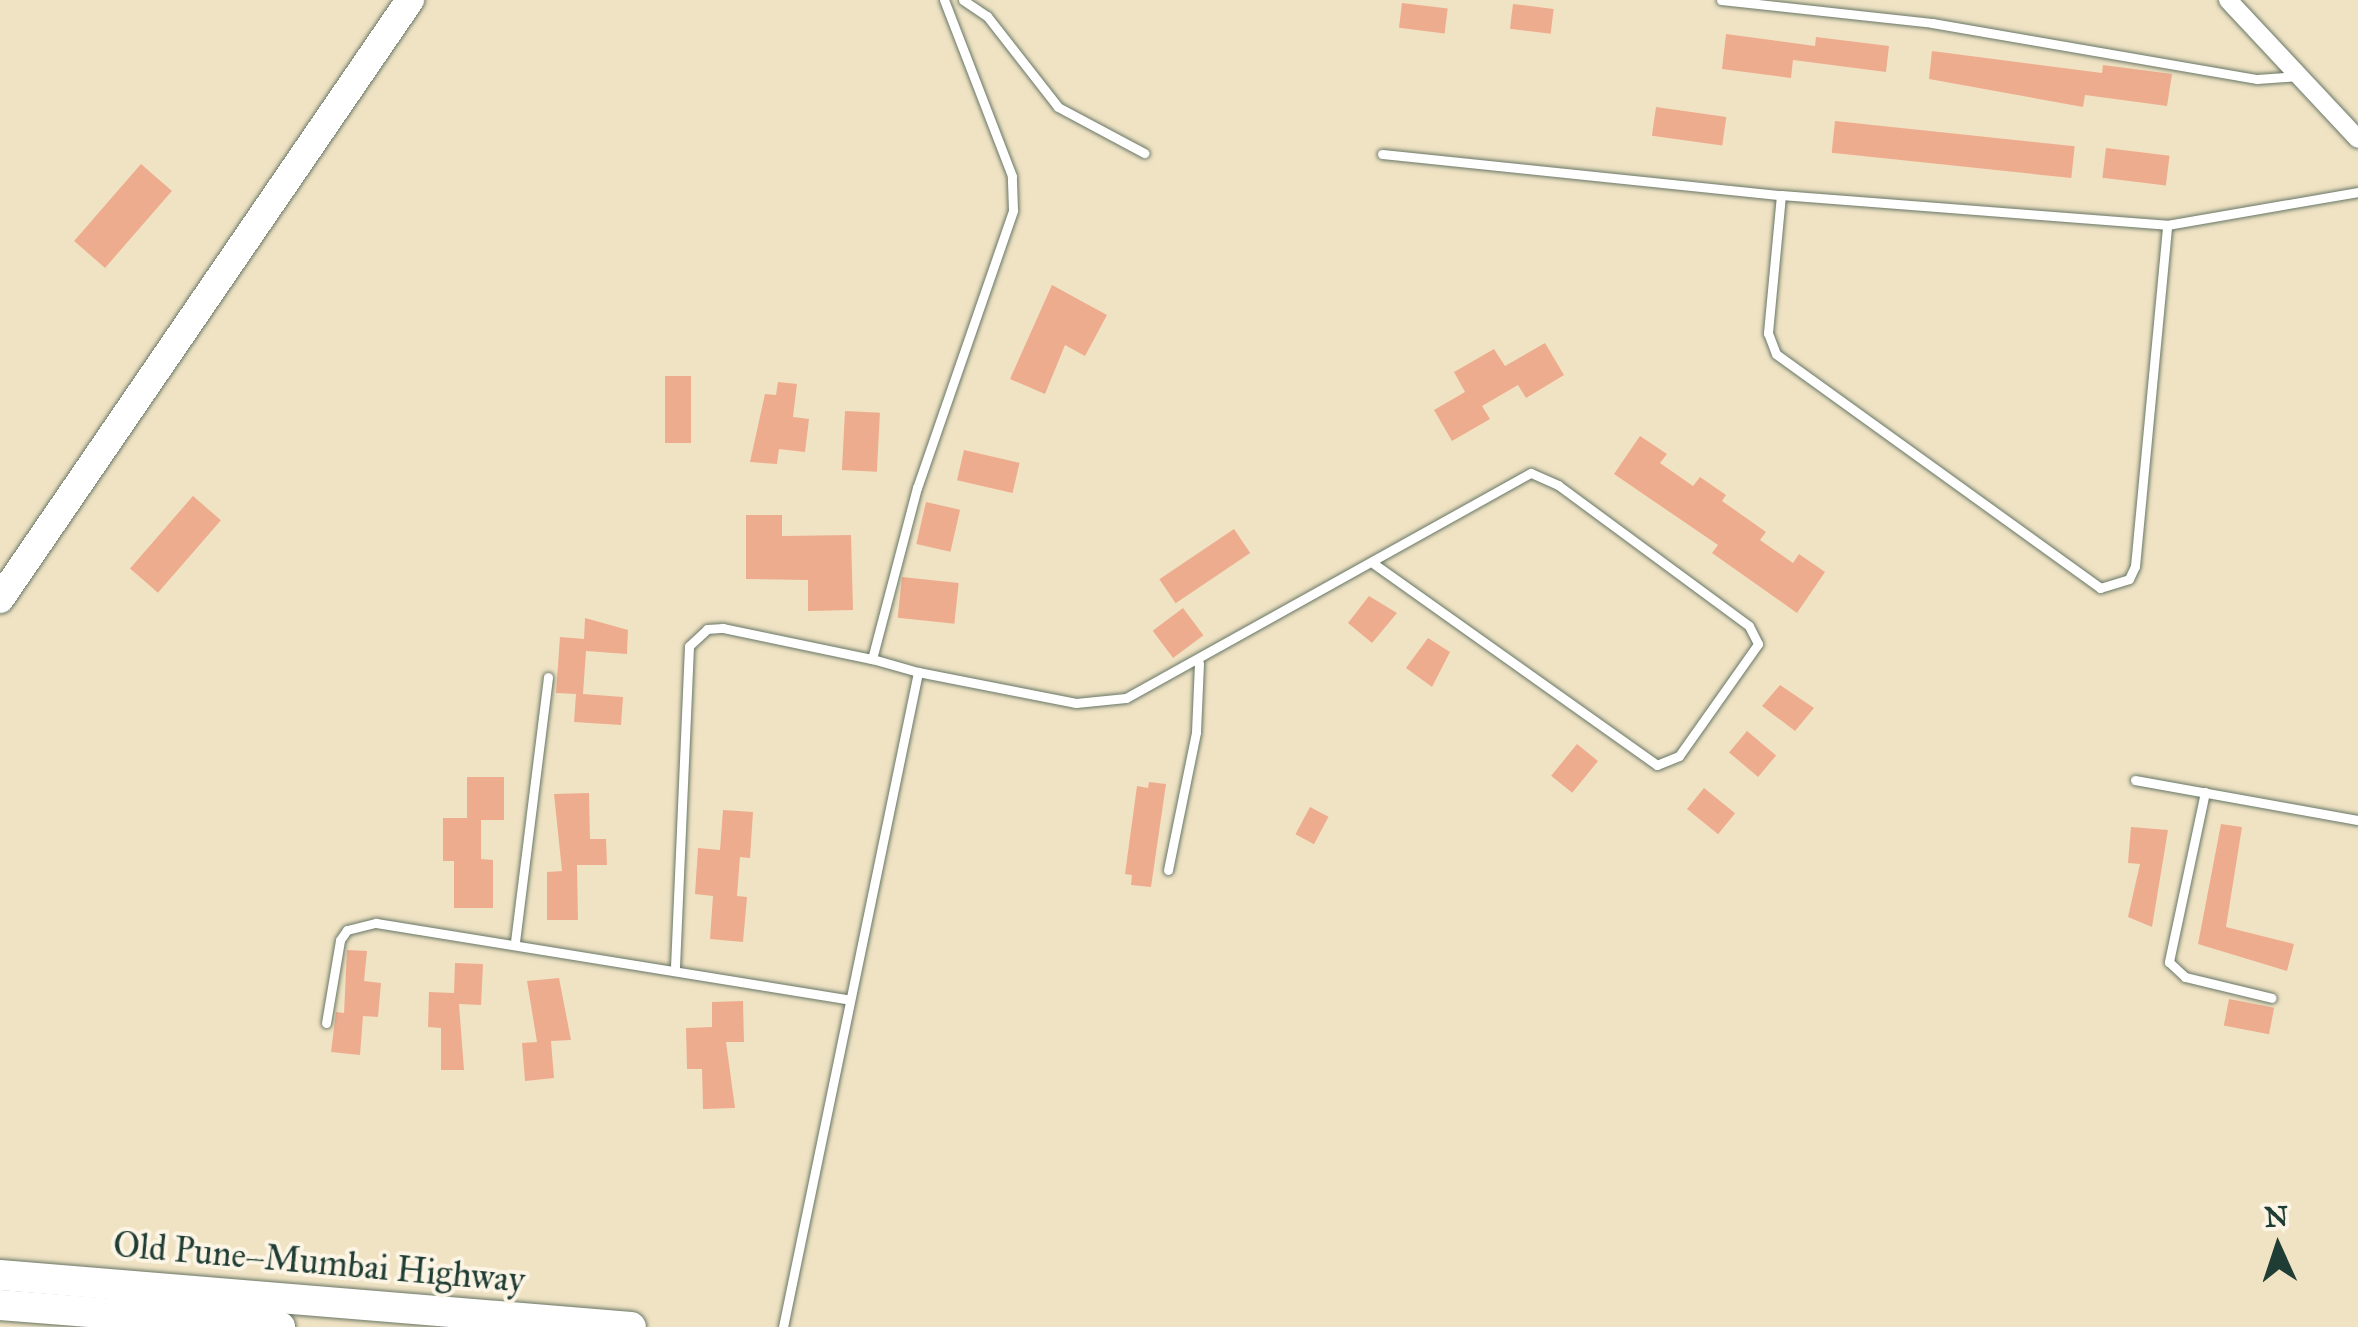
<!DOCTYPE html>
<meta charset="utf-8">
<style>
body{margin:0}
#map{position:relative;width:2358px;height:1327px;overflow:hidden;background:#f0e3c4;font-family:"IM FELL Great Primer",serif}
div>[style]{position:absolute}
.building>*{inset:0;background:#eeac8e;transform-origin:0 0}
.roads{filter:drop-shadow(0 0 2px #687766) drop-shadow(0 0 2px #687766)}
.service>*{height:9px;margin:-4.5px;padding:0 4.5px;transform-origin:4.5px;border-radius:4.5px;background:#fff}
.minor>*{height:18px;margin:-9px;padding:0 9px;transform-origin:9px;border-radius:9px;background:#fff}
.primary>*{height:28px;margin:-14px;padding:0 14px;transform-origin:14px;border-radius:14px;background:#fff}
.trunk>*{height:30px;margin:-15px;padding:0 15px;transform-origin:15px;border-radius:15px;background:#fff}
span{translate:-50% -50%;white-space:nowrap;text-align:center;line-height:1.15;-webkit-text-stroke:8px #fcf5e5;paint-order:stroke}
.street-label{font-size:35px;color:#1f3d34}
.north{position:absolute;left:2228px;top:1197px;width:100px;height:100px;-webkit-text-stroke:8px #fcf5e5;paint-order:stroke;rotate:357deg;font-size:28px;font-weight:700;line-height:40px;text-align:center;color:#1f3d34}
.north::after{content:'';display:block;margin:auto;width:35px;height:45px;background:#1f3d34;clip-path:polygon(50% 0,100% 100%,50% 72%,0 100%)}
</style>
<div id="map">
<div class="building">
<div style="left:1402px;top:3px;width:46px;height:25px;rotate:7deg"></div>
<div style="left:1513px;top:4px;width:41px;height:25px;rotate:7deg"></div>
<div style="clip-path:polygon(1726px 34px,1815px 46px,1816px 37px,1889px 46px,1886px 72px,1793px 60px,1791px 78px,1722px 69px)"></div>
<div style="clip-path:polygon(1932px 51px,2102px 73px,2103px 65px,2172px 74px,2167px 106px,2085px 95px,2083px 107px,1929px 79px)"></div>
<div style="left:1656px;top:107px;width:71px;height:29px;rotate:8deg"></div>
<div style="left:1835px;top:121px;width:241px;height:32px;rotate:6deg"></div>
<div style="left:2106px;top:148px;width:64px;height:30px;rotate:7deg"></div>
<div style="left:141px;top:164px;width:41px;height:102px;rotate:41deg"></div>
<div style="clip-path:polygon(1052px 285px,1107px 315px,1085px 356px,1065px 345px,1045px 394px,1010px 379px)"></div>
<div style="clip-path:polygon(1545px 343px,1564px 375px,1526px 398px,1518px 385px,1482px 406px,1490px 419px,1452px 441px,1434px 410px,1465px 392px,1454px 372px,1494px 349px,1505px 366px)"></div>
<div style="left:665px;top:376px;width:26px;height:67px"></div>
<div style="clip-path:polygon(778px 382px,797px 384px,793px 417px,809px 419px,805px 452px,779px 449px,777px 464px,750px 462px,765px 394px,776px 395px)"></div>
<div style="left:845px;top:411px;width:35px;height:59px;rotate:3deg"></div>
<div style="clip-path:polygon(1640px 436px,1667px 454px,1660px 463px,1693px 486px,1700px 477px,1726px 495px,1722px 501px,1766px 532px,1760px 540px,1793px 563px,1799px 554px,1825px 572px,1797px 613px,1712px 553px,1718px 545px,1614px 474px)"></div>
<div style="left:964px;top:450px;width:57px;height:31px;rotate:13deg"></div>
<div style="left:193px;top:496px;width:37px;height:96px;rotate:41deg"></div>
<div style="left:926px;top:502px;width:35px;height:43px;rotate:13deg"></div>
<div style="clip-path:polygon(746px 515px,782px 515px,782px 536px,851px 535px,853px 610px,808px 611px,808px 580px,746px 579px)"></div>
<div style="left:1234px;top:529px;width:29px;height:90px;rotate:56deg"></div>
<div style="left:902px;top:577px;width:57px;height:41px;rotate:6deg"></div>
<div style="clip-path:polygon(1369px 596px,1397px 613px,1372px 643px,1348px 623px)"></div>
<div style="left:1183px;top:608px;width:34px;height:38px;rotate:53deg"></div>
<div style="clip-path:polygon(585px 618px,628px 630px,627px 654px,586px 651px,583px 694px,623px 697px,621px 725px,574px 722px,576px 694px,556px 693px,560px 637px,584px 639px)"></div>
<div style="clip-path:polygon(1428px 638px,1450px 652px,1432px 687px,1406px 668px)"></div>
<div style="clip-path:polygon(1780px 685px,1814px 708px,1795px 731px,1762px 706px)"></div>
<div style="left:1747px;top:731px;width:38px;height:28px;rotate:40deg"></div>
<div style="left:1577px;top:744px;width:27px;height:41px;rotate:39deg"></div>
<div style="clip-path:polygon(467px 777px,504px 777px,504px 820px,481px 820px,481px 859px,493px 860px,493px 908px,454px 908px,454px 861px,443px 861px,443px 818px,467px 818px)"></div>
<div style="clip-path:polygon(1149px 782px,1166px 784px,1151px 887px,1131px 885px,1132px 875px,1125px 874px,1137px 786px,1148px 788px)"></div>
<div style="left:1704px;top:788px;width:40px;height:27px;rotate:39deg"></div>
<div style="clip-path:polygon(589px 793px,590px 839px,606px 839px,607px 865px,577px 865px,578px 920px,547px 920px,547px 872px,562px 871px,554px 794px)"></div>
<div style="left:1310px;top:807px;width:21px;height:31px;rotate:28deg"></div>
<div style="clip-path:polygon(723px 810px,753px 812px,750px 858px,740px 857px,737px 896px,747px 897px,743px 942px,710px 939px,713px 896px,695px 894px,698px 848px,720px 850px)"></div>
<div style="clip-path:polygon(2221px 824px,2242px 827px,2226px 927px,2294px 944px,2287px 971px,2198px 944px)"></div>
<div style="clip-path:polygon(2131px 827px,2168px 830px,2152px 927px,2128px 917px,2140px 864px,2128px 863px)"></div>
<div style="clip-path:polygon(347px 950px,367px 951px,364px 981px,381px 983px,378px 1017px,363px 1016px,360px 1055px,331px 1052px,336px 1012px,344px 1013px)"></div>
<div style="clip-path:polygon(455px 963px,483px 964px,481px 1005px,459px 1004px,464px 1070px,441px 1070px,441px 1028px,428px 1027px,429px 992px,454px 993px)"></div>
<div style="clip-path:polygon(559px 978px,571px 1040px,551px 1041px,554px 1078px,525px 1081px,522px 1043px,537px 1042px,527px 981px)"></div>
<div style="left:2229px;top:999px;width:46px;height:27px;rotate:11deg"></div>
<div style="clip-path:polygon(743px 1001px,744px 1042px,726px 1042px,735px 1108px,703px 1109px,702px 1069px,687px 1069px,686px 1028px,712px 1027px,712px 1002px)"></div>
</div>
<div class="roads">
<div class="service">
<div style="left:963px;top:0;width:29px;rotate:34deg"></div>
<div style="left:987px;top:16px;width:115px;rotate:52deg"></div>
<div style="left:1058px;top:107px;width:98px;rotate:28.1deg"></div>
<div style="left:1721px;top:0;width:212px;rotate:6.2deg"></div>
<div style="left:1932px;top:23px;width:330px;rotate:9.8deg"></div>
<div style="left:2257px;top:79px;width:39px;rotate:-4deg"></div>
<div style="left:1382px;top:154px;width:401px;rotate:5.9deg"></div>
<div style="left:1781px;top:195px;width:387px;rotate:4.4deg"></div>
<div style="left:2167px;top:225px;width:194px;rotate:-9.8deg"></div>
<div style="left:1781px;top:195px;width:139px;rotate:95.4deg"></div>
<div style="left:1768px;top:333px;width:22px;rotate:69deg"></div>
<div style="left:1776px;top:354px;width:400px;rotate:35.8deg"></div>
<div style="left:2100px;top:588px;width:30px;rotate:-17deg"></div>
<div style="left:2129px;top:579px;width:14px;rotate:-65deg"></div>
<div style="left:2135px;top:566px;width:342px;rotate:-84.6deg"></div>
<div style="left:918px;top:672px;width:161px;rotate:11.1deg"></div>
<div style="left:1076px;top:703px;width:50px;rotate:-5.7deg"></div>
<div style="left:1126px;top:698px;width:463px;rotate:-29.1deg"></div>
<div style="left:1531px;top:473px;width:30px;rotate:24deg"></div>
<div style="left:1558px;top:485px;width:237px;rotate:36.4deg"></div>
<div style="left:1749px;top:626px;width:20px;rotate:63deg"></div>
<div style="left:1758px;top:644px;width:137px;rotate:125.2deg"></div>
<div style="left:1679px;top:756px;width:24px;rotate:158deg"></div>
<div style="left:1657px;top:765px;width:347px;rotate:-144.6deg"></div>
<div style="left:2135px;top:780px;width:227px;rotate:10.2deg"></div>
<div style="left:2205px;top:792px;width:174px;rotate:102deg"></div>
<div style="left:2169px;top:962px;width:22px;rotate:43deg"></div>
<div style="left:2185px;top:977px;width:89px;rotate:13.6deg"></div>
<div style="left:1168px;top:870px;width:141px;rotate:-78.5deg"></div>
<div style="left:1196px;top:732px;width:69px;rotate:-87.5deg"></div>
<div style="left:515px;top:942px;width:267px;rotate:-82.9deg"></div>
<div style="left:675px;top:967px;width:321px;rotate:-87.5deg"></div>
<div style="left:689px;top:646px;width:25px;rotate:-43deg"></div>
<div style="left:707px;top:629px;width:16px;rotate:-4deg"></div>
<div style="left:723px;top:628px;width:152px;rotate:11.8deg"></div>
<div style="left:326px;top:1023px;width:84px;rotate:-80.4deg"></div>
<div style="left:340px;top:940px;width:12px;rotate:-55deg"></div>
<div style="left:347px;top:930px;width:30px;rotate:-14deg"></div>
<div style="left:376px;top:923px;width:479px;rotate:9.2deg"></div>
<div style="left:783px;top:1327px;width:669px;rotate:-78.35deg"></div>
<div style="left:918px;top:672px;width:48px;rotate:-164.2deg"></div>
<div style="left:872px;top:659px;width:177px;rotate:-75.3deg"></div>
<div style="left:917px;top:488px;width:294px;rotate:-70.9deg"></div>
<div style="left:1013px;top:210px;width:34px;rotate:-92deg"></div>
<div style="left:1012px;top:176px;width:189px;rotate:-111.1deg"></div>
</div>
<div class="minor">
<div style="left:2228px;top:0;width:190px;rotate:46.9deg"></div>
</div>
<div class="primary">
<div style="left:0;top:599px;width:726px;rotate:-55.61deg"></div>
</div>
<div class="trunk">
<div style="left:0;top:1275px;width:633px;rotate:4.71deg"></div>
<div style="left:0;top:1305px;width:281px;rotate:4.5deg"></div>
</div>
</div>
<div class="street-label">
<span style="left:319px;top:1263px;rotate:5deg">Old Pune–Mumbai Highway</span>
</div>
<div class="north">N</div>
</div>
